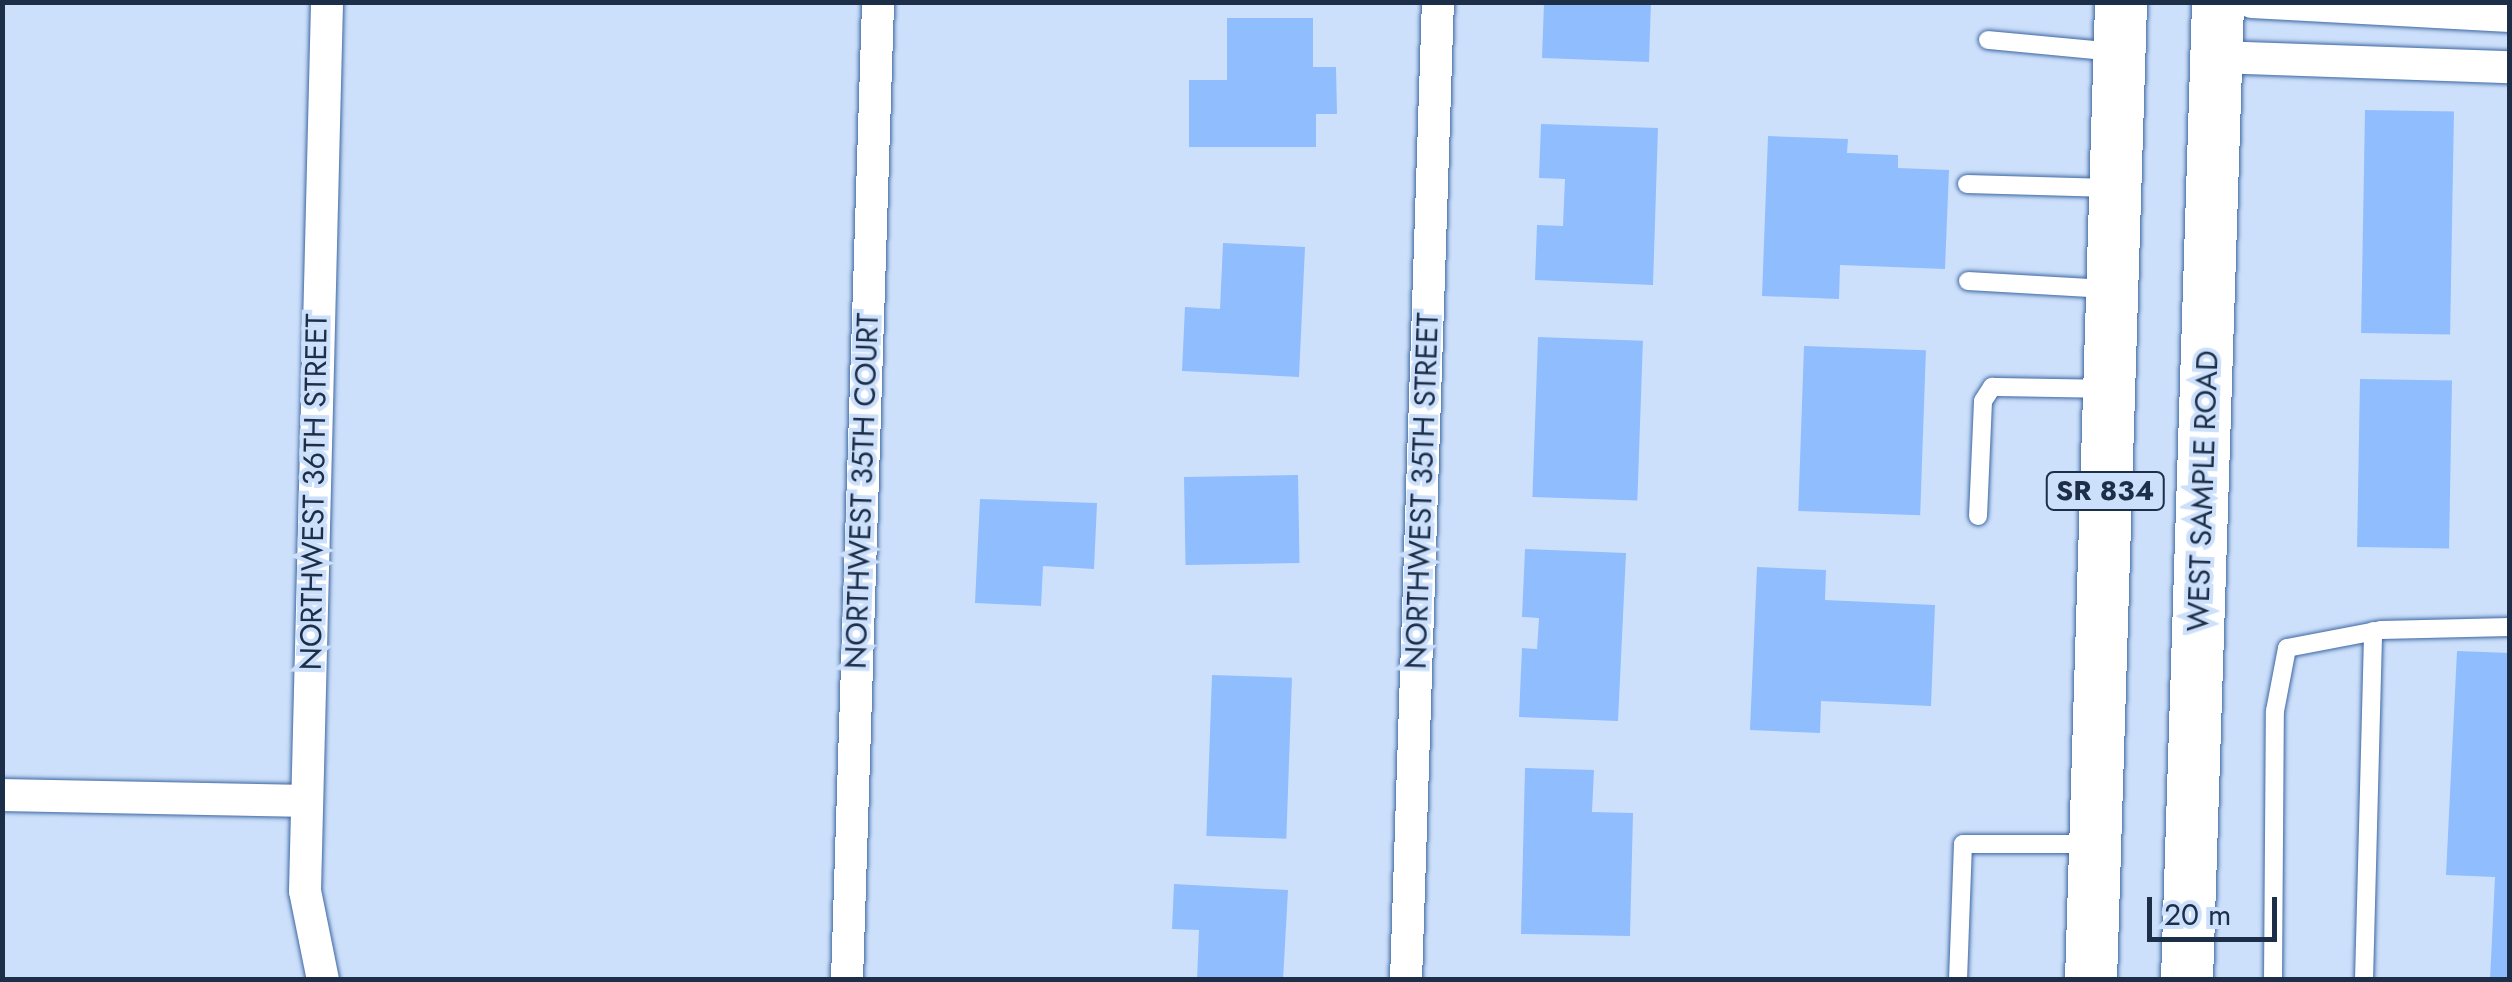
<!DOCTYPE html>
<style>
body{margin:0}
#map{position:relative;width:2512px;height:982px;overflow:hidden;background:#cde0fb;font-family:Jost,sans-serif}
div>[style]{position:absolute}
.building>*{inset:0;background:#8fbdfe;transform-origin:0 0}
.roads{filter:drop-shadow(0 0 2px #3d67a2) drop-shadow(0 0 2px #3d67a2)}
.lane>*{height:18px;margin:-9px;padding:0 9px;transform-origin:9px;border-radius:9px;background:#fff}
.street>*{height:32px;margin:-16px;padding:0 16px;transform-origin:16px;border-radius:16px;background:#fff}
.primary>*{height:52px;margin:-26px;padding:0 26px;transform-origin:26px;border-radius:26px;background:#fff}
span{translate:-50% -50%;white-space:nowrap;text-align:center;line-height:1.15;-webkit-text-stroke:8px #cde0fb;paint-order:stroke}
.shield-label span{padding:2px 8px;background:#cde0fb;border:2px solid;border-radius:8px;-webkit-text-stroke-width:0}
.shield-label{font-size:28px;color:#1c2e48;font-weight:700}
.street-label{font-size:30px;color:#1c2e48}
.frame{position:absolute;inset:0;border:5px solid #1c2e48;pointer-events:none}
.scale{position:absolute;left:2147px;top:897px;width:130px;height:45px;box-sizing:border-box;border:5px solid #1c2e48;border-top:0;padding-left:12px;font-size:30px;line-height:35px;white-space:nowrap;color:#1c2e48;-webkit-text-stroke:8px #cde0fb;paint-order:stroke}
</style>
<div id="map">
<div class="building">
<div style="clip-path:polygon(1568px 2px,1651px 2px,1649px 62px,1542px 58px,1544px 3px)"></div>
<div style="clip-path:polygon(1227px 18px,1313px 18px,1313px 67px,1336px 67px,1337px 114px,1316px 114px,1316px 147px,1189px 147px,1189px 80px,1227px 80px)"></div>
<div style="left:2365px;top:110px;width:89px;height:223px;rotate:1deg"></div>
<div style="clip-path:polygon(1541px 124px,1658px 128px,1653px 285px,1535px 280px,1537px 225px,1563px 226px,1565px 179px,1539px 178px)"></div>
<div style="clip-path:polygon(1768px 136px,1848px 139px,1847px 153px,1898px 155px,1898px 168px,1949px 170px,1945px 269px,1840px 265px,1839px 299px,1762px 296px)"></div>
<div style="clip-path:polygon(1223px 243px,1305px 247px,1299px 377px,1182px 371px,1185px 307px,1220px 309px)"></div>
<div style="left:1538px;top:337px;width:105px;height:160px;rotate:2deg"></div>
<div style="left:1804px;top:346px;width:122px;height:165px;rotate:2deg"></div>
<div style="left:2360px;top:379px;width:92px;height:168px;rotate:1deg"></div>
<div style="left:1298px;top:475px;width:88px;height:114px;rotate:89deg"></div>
<div style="clip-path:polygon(980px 499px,1097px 503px,1094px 569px,1043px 566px,1041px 606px,975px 603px)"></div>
<div style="clip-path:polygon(1525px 549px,1626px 553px,1618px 721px,1519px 717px,1522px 648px,1537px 649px,1539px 618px,1522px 617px)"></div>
<div style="clip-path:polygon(1757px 567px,1826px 570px,1825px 600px,1935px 605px,1931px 706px,1821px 701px,1820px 733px,1750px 730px)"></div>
<div style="clip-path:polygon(2457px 651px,2510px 653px,2510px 980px,2490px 980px,2495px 877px,2446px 875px)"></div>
<div style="left:1212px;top:675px;width:80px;height:161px;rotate:2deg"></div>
<div style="clip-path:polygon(1525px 768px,1594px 770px,1592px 812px,1633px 813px,1630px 936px,1521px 934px)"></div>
<div style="clip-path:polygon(1174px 884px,1288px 890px,1283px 980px,1197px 980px,1199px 930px,1172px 929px)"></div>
</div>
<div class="roads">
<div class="lane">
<div style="left:1988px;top:40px;width:127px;rotate:5.4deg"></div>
<div style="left:1967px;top:184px;width:143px;rotate:1.6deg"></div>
<div style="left:1968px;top:281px;width:139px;rotate:3.3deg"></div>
<div style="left:1978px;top:516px;width:115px;rotate:-87.5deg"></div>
<div style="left:1983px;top:401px;width:17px;rotate:-57deg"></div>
<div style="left:1992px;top:387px;width:111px;rotate:1deg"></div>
<div style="left:1958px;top:980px;width:136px;rotate:-87.9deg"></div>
<div style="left:1963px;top:844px;width:129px"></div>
<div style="left:2273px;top:980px;width:269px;rotate:-89.6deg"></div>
<div style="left:2275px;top:711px;width:64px;rotate:-79.2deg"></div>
<div style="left:2287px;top:648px;width:96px;rotate:-10.8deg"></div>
<div style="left:2381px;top:630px;width:129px;rotate:-1.3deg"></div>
<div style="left:2364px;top:980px;width:349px;rotate:-88.5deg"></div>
</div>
<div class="street">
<div style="left:2252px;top:2px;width:258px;rotate:3.1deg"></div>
<div style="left:2217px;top:57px;width:293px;rotate:2deg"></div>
<div style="left:2px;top:795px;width:304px;rotate:1.1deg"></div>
<div style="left:323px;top:980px;width:91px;rotate:-101.4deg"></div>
<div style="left:305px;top:891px;width:889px;rotate:-88.58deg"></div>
<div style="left:847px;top:980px;width:978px;rotate:-88.18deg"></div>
<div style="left:1406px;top:980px;width:979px;rotate:-88.13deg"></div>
</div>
<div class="primary">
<div style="left:2091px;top:980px;width:978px;rotate:-88.24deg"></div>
<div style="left:2187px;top:980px;width:978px;rotate:-88.18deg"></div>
</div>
</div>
<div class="shield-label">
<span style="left:2105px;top:491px">SR 834</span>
</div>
<div class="street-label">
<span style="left:862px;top:491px;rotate:-88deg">NORTHWEST 35TH COURT</span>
<span style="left:1422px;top:491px;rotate:-88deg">NORTHWEST 35TH STREET</span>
<span style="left:2203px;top:491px;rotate:-88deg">WEST SAMPLE ROAD</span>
<span style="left:314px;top:492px;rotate:-89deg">NORTHWEST 36TH STREET</span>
</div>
<div class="frame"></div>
<div class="scale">20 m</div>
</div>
